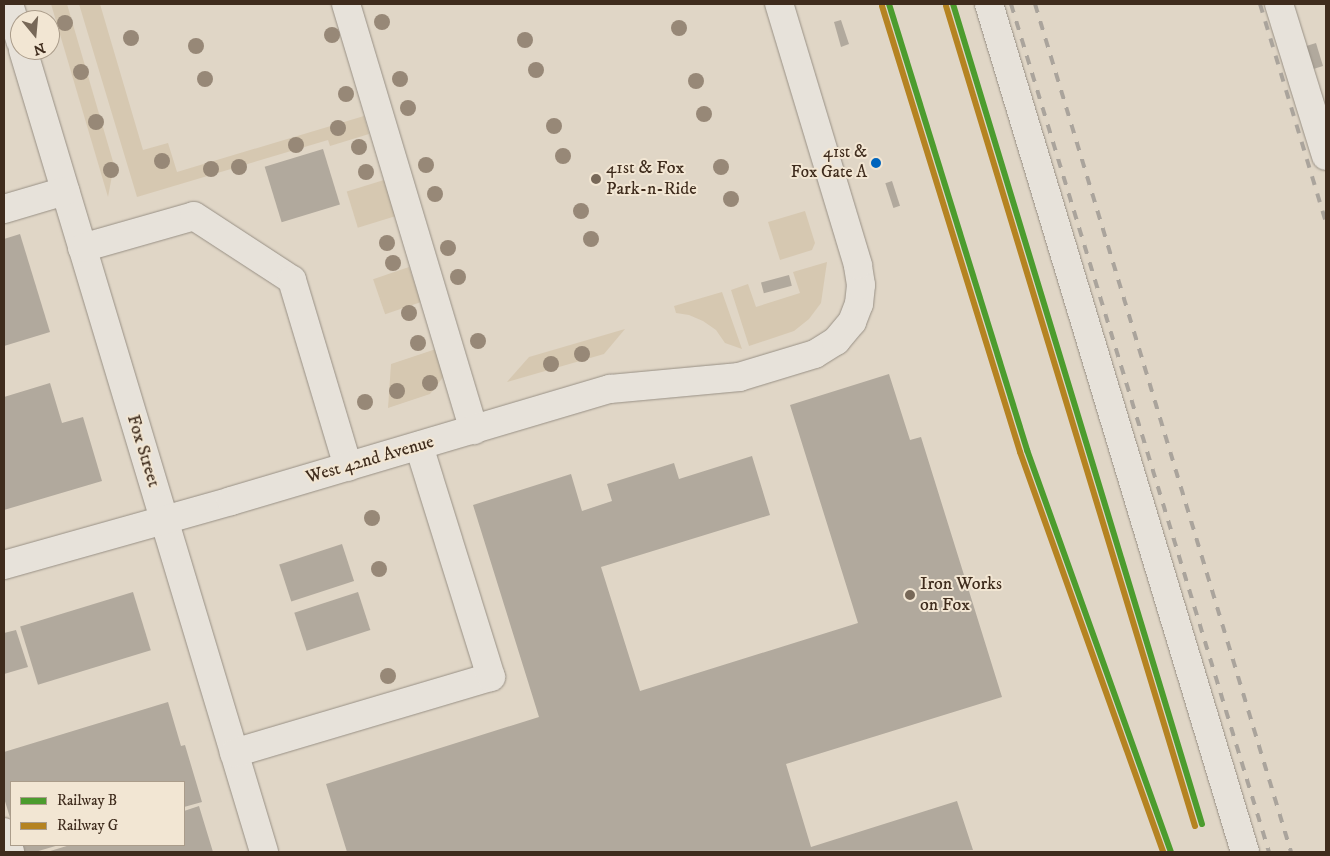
<!DOCTYPE html>
<style>
body{margin:0}
#map{position:relative;width:1330px;height:856px;overflow:hidden;background:#e0d6c6;font-family:"IM FELL DW Pica",serif}
div>[style]{position:absolute}
.green>*{inset:0;background:#d6c8b1;transform-origin:0 0}
.building>*{inset:0;background:#b1a99d;transform-origin:0 0}
.roads{filter:drop-shadow(0 0 1px #989085) drop-shadow(0 0 1px #989085)}
.minor>*{height:28px;margin:-14px;padding:0 14px;transform-origin:14px;border-radius:14px;background:#e7e2da}
.rail>*{height:4px;margin-top:-2px;transform-origin:0;background:repeating-linear-gradient(90deg,#aaa49c 0 9px,transparent 0 18px)}
.rail-1>*{height:6px;margin:-3px;padding:0 3px;transform-origin:3px;border-radius:3px;background:#4c9c2e}
.rail-2>*{height:6px;margin:-3px;padding:0 3px;transform-origin:3px;border-radius:3px;background:#b58321}
.trees>*{width:16px;height:16px;margin:-8px;border-radius:50%;background:#978877}
.dots>*{width:14px;height:14px;translate:-50% -50%;box-sizing:border-box;border:2px solid #f2e6d3;border-radius:50%}
span{translate:-50% -50%;white-space:nowrap;text-align:center;line-height:1.15;-webkit-text-stroke:4px #f2e6d3;paint-order:stroke}
.bus-label{font-size:17px;color:#3f2c1d}
.right{translate:-100% -50%;text-align:right}
.poi-label{font-size:18px;color:#3f2c1d}
.left{translate:0 -50%;text-align:left}
.street-label{font-size:18px;color:#3f2c1d}
.frame{position:absolute;inset:0;border:5px solid #3f2c1d;pointer-events:none}
.legend{position:absolute;left:10px;top:781px;width:175px;height:65px;box-sizing:border-box;background:#f2e6d3;border:1px solid #aa9c8a;margin:0;padding:6px 9px;list-style:none;font-size:15px;color:#3f2c1d}
.legend li{display:flex;align-items:center;gap:10px;height:25px}
.legend b{width:25px;border:1px solid #aa9c8a}
.north{position:absolute;left:10px;top:10px;width:50px;height:50px;box-sizing:border-box;background:#f2e6d3;border:1px solid #aa9c8a;border-radius:50%;rotate:163deg;font-size:14px;font-weight:700;line-height:20px;text-align:center;color:#3f2c1d}
.north::after{content:'';display:block;margin:auto;width:18px;height:22px;background:#776858;clip-path:polygon(50% 0,100% 100%,50% 72%,0 100%)}
</style>
<div id="map">
<div class="green">
<div style="clip-path:polygon(51px 4px,67px 4px,114px 165px,108px 197px)"></div>
<div style="clip-path:polygon(79px 4px,100px 4px,143px 150px,168px 143px,177px 172px,364px 116px,369px 134px,330px 146px,328px 140px,137px 197px)"></div>
<div style="left:384px;top:180px;width:38px;height:39px;rotate:73deg"></div>
<div style="clip-path:polygon(805px 211px,815px 243px,812px 250px,780px 260px,768px 222px)"></div>
<div style="clip-path:polygon(827px 262px,821px 303px,809px 319px,794px 331px,749px 346px,731px 290px,748px 284px,756px 307px,800px 293px,793px 272px)"></div>
<div style="left:409px;top:267px;width:37px;height:38px;rotate:71deg"></div>
<div style="clip-path:polygon(722px 292px,742px 349px,725px 343px,716px 330px,703px 321px,689px 315px,676px 313px,674px 306px)"></div>
<div style="clip-path:polygon(625px 329px,604px 354px,507px 382px,529px 357px)"></div>
<div style="clip-path:polygon(436px 349px,444px 376px,430px 394px,388px 408px,391px 364px)"></div>
</div>
<div class="building">
<div style="clip-path:polygon(841px 20px,849px 44px,841px 47px,834px 22px)"></div>
<div style="left:1316px;top:43px;width:24px;height:16px;rotate:73deg"></div>
<div style="left:323px;top:149px;width:58px;height:61px;rotate:73deg"></div>
<div style="left:892px;top:181px;width:26px;height:7px;rotate:72deg"></div>
<div style="clip-path:polygon(20px 234px,50px 332px,4px 346px,4px 239px)"></div>
<div style="left:789px;top:275px;width:11px;height:29px;rotate:75deg"></div>
<div style="clip-path:polygon(889px 374px,910px 440px,921px 437px,1002px 697px,786px 764px,811px 847px,957px 801px,973px 850px,347px 852px,326px 784px,539px 717px,473px 505px,571px 474px,582px 511px,612px 501px,607px 484px,674px 463px,679px 479px,752px 456px,770px 515px,601px 567px,640px 691px,858px 623px,790px 405px)"></div>
<div style="clip-path:polygon(50px 383px,62px 423px,83px 417px,102px 481px,4px 510px,4px 397px)"></div>
<div style="left:342px;top:544px;width:39px;height:66px;rotate:72deg"></div>
<div style="left:133px;top:592px;width:61px;height:118px;rotate:73deg"></div>
<div style="left:358px;top:592px;width:40px;height:67px;rotate:72deg"></div>
<div style="clip-path:polygon(16px 630px,28px 667px,4px 674px,4px 633px)"></div>
<div style="clip-path:polygon(168px 702px,181px 746px,185px 745px,202px 802px,184px 807px,184px 782px,11px 782px,11px 821px,4px 798px,4px 752px)"></div>
<div style="clip-path:polygon(199px 806px,213px 852px,47px 852px,70px 845px,184px 845px,184px 811px)"></div>
<div style="clip-path:polygon(18px 845px,59px 845px,35px 852px,20px 852px)"></div>
</div>
<div class="roads">
<div class="minor">
<div style="left:9px;top:4px;width:39px;rotate:73deg"></div>
<div style="left:346px;top:4px;width:445px;rotate:73.3deg"></div>
<div style="left:989px;top:4px;width:886px;rotate:73.2deg"></div>
<div style="left:1279px;top:4px;width:159px;rotate:72.8deg"></div>
<div style="left:23px;top:50px;width:837px;rotate:73.27deg"></div>
<div style="left:4px;top:209px;width:64px;rotate:-16.4deg"></div>
<div style="left:82px;top:248px;width:116px;rotate:-15.9deg"></div>
<div style="left:194px;top:216px;width:117px;rotate:33.1deg"></div>
<div style="left:292px;top:280px;width:195px;rotate:73.3deg"></div>
<div style="left:4px;top:565px;width:236px;rotate:-15.7deg"></div>
<div style="left:231px;top:501px;width:395px;rotate:-16.5deg"></div>
<div style="left:610px;top:389px;width:130px;rotate:-5.3deg"></div>
<div style="left:739px;top:377px;width:79px;rotate:-16.8deg"></div>
<div style="left:815px;top:354px;width:25px;rotate:-32deg"></div>
<div style="left:836px;top:341px;width:25px;rotate:-50deg"></div>
<div style="left:852px;top:322px;width:19px;rotate:-69deg"></div>
<div style="left:859px;top:304px;width:19px;rotate:-84deg"></div>
<div style="left:861px;top:285px;width:20px;rotate:-99deg"></div>
<div style="left:858px;top:265px;width:273px;rotate:-106.8deg"></div>
<div style="left:234px;top:753px;width:268px;rotate:-16.5deg"></div>
<div style="left:491px;top:677px;width:242px;rotate:-107.3deg"></div>
<div style="left:4px;top:832px;width:21px;rotate:73deg"></div>
</div>
</div>
<div class="rail">
<div style="left:1011px;top:4px;width:886px;rotate:73.08deg"></div>
<div style="left:1035px;top:4px;width:886px;rotate:73.2deg"></div>
<div style="left:1260px;top:4px;width:229px;rotate:73.2deg"></div>
</div>
<div class="rail-1">
<div style="left:889px;top:4px;width:467px;rotate:72.8deg"></div>
<div style="left:1027px;top:450px;width:427px;rotate:70.3deg"></div>
<div style="left:953px;top:4px;width:857px;rotate:73.11deg"></div>
</div>
<div class="rail-2">
<div style="left:882px;top:6px;width:467px;rotate:72.8deg"></div>
<div style="left:1020px;top:452px;width:425px;rotate:70.3deg"></div>
<div style="left:946px;top:6px;width:857px;rotate:73.11deg"></div>
</div>
<div class="trees">
<div style="left:382px;top:22px"></div>
<div style="left:65px;top:23px"></div>
<div style="left:679px;top:28px"></div>
<div style="left:332px;top:35px"></div>
<div style="left:131px;top:38px"></div>
<div style="left:525px;top:40px"></div>
<div style="left:196px;top:46px"></div>
<div style="left:536px;top:70px"></div>
<div style="left:81px;top:72px"></div>
<div style="left:205px;top:79px"></div>
<div style="left:400px;top:79px"></div>
<div style="left:696px;top:81px"></div>
<div style="left:346px;top:94px"></div>
<div style="left:408px;top:108px"></div>
<div style="left:704px;top:114px"></div>
<div style="left:96px;top:122px"></div>
<div style="left:554px;top:126px"></div>
<div style="left:338px;top:128px"></div>
<div style="left:296px;top:145px"></div>
<div style="left:359px;top:147px"></div>
<div style="left:563px;top:156px"></div>
<div style="left:162px;top:161px"></div>
<div style="left:426px;top:165px"></div>
<div style="left:239px;top:167px"></div>
<div style="left:721px;top:167px"></div>
<div style="left:211px;top:169px"></div>
<div style="left:111px;top:170px"></div>
<div style="left:366px;top:172px"></div>
<div style="left:435px;top:194px"></div>
<div style="left:731px;top:199px"></div>
<div style="left:581px;top:211px"></div>
<div style="left:591px;top:239px"></div>
<div style="left:387px;top:243px"></div>
<div style="left:448px;top:248px"></div>
<div style="left:393px;top:263px"></div>
<div style="left:458px;top:277px"></div>
<div style="left:409px;top:313px"></div>
<div style="left:478px;top:341px"></div>
<div style="left:418px;top:343px"></div>
<div style="left:582px;top:354px"></div>
<div style="left:551px;top:364px"></div>
<div style="left:430px;top:383px"></div>
<div style="left:397px;top:391px"></div>
<div style="left:365px;top:402px"></div>
<div style="left:372px;top:518px"></div>
<div style="left:379px;top:569px"></div>
<div style="left:388px;top:676px"></div>
</div>
<div class="dots">
<div style="left:876px;top:163px;background:#0065bd"></div>
<div style="left:596px;top:179px;background:#776858"></div>
<div style="left:910px;top:595px;background:#776858"></div>
</div>
<div class="bus-label">
<span class="right" style="left:867px;top:163px">41st &amp;<br>Fox Gate A</span>
</div>
<div class="poi-label">
<span class="left" style="left:606px;top:179px">41st &amp; Fox<br>Park-n-Ride</span>
<span class="left" style="left:920px;top:595px">Iron Works<br>on Fox</span>
</div>
<div class="street-label">
<span style="left:143px;top:451px;rotate:73deg">Fox Street</span>
<span style="left:370px;top:460px;rotate:-16deg">West 42nd Avenue</span>
</div>
<div class="frame"></div>
<ul class="legend">
<li><b style="height:6px;background:#4c9c2e"></b>Railway B</li>
<li><b style="height:6px;background:#b58321"></b>Railway G</li>
</ul>
<div class="north">N</div>
</div>
